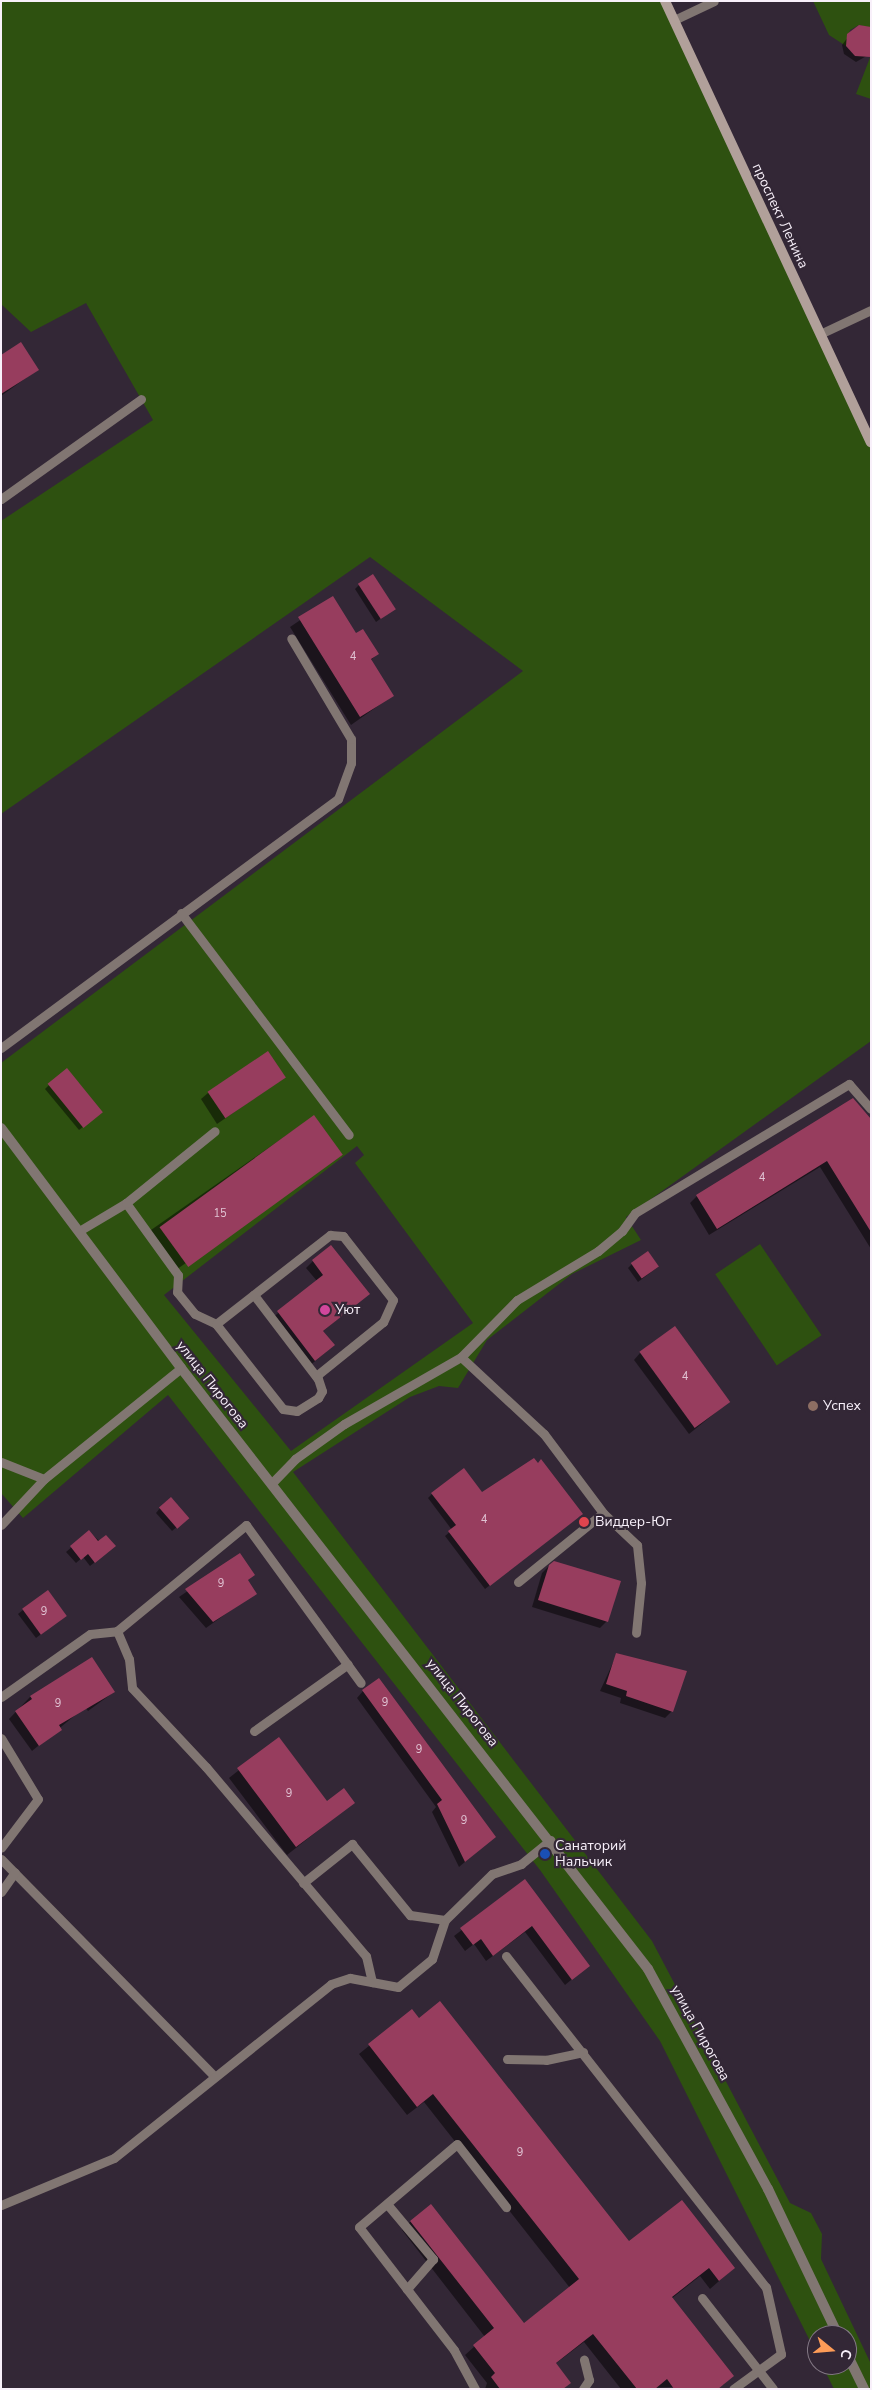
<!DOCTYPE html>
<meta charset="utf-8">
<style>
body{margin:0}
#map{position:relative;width:872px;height:2390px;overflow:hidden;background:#332736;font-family:"Nunito Sans",sans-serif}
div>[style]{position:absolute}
.green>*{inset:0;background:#2e5110;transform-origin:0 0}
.shadow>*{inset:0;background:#0007;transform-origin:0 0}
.building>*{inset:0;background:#973d5e;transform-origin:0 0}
.service>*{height:9px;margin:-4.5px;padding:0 4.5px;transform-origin:4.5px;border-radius:4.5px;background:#817672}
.minor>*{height:10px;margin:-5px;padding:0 5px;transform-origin:5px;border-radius:5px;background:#817672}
.secondary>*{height:10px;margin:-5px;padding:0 5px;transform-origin:5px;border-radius:5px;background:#b1a09a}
.dots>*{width:14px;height:14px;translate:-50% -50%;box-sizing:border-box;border:2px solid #332736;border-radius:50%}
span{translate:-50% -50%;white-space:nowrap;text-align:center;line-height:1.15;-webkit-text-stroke:4.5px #332736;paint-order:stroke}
.number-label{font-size:11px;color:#e0c3d3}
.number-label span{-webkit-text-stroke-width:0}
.street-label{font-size:14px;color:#f8f0fa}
.poi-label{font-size:14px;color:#f8f0fa}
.left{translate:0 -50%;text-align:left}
.frame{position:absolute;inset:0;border:2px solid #f8f0fa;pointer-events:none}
.north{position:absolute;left:807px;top:2325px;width:50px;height:50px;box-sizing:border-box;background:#332736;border:1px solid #827784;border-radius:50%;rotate:107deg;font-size:14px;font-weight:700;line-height:20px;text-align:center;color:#f8f0fa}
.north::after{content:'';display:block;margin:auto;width:18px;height:22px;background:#fe9c57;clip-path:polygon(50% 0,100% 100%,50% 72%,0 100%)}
</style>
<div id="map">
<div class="green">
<div style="clip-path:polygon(evenodd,1px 1px,665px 1px,871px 442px,871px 1041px,626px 1217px,641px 1240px,572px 1274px,487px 1340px,458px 1388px,439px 1386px,410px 1397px,293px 1472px,652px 1941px,790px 2203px,811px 2213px,822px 2234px,821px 2259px,871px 2364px,871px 2389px,834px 2389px,822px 2365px,847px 2365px,847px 2335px,817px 2335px,817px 2355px,660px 2041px,540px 1870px,168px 1395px,23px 1518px,1px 1493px,1px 1063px,523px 671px,370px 557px,1px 814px,1px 521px,153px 420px,86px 303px,31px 332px,1px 304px,1px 1px,357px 1146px,364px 1155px,355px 1163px,473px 1323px,291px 1451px,164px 1295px,357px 1146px)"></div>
<div style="clip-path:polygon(813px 1px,871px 1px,871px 28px,859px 25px,850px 30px,846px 46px,829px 35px)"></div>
<div style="clip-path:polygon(871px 55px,871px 99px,856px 94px)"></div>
<div style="left:760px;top:1244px;width:110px;height:54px;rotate:56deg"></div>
</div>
<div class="shadow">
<div style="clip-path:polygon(855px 28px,869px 28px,870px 54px,856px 62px,844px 54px,842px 45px)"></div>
<div style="clip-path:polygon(1px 357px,37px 370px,1px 396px)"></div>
<div style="clip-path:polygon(359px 585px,394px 609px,376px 622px,355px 589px)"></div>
<div style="clip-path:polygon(333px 598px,355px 635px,377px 654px,371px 660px,392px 696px,351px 725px,290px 627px)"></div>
<div style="clip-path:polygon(284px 1078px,217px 1124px,201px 1099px,208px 1093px)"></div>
<div style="clip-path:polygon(49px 1085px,97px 1116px,79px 1130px,45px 1089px)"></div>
<div style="clip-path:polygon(853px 1100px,871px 1124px,871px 1249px,820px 1167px,709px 1235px,690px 1203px,697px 1196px)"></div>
<div style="left:314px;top:1116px;width:47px;height:202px;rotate:55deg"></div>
<div style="clip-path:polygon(313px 1261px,368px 1294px,322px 1332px,326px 1352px,308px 1367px,271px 1319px,317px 1281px,306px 1268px)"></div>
<div style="clip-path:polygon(632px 1264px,658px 1267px,638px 1282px,628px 1268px)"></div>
<div style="clip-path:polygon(640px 1353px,730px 1401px,689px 1434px,634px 1360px)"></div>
<div style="clip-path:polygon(482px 1493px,577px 1518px,485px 1589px,445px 1536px,452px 1530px,428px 1498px,432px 1494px)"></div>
<div style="clip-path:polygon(160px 1508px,183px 1522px,172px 1531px,156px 1513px)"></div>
<div style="clip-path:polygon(89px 1532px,110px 1550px,90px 1566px,83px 1557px,76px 1563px,66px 1552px)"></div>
<div style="clip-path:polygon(240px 1555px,253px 1575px,247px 1581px,255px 1593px,206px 1628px,179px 1597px)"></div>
<div style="clip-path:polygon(549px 1566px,607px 1621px,600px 1628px,532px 1607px,542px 1573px)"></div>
<div style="clip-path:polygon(23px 1610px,65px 1616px,36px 1638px,18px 1614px)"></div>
<div style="clip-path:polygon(617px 1654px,685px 1672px,672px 1711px,665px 1718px,620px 1703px,621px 1698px,600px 1691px)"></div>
<div style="clip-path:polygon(91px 1659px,114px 1692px,88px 1711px,85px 1707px,32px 1751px,9px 1719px,30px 1697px)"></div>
<div style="clip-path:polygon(363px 1691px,487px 1843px,459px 1867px,432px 1812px,436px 1807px,357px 1698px)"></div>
<div style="clip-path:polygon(279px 1738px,326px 1802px,353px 1803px,287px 1855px,229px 1778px)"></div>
<div style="clip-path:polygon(525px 1881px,588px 1966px,565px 1985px,525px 1932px,486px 1961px,474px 1944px,465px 1951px,454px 1936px)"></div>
<div style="clip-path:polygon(412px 2011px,629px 2243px,734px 2268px,710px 2289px,700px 2276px,671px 2299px,732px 2376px,723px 2385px,621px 2389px,584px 2342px,555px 2364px,563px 2389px,485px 2389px,487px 2383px,465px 2355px,485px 2337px,402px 2230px,411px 2221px,523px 2324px,570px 2288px,424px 2102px,407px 2115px,359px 2054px)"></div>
</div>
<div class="building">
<div style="clip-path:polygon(859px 25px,871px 27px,871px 57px,855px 56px,846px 46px,847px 34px)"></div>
<div style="clip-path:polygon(21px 342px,39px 370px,1px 394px,1px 355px)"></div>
<div style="left:373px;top:574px;width:42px;height:18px;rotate:57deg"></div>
<div style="clip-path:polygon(333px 596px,356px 633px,363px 629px,379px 654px,371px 659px,394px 696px,360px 717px,298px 617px)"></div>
<div style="left:268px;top:1051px;width:32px;height:73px;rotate:56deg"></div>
<div style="left:67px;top:1068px;width:57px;height:25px;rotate:51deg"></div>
<div style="clip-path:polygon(853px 1098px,871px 1119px,871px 1232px,827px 1161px,717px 1229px,696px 1195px)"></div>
<div style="left:314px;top:1115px;width:49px;height:191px;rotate:54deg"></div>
<div style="clip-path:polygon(331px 1245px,370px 1294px,323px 1331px,335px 1345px,315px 1361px,277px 1311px,323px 1275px,312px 1260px)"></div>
<div style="left:648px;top:1251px;width:19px;height:21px;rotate:55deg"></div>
<div style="left:675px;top:1326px;width:94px;height:44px;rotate:54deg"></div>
<div style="clip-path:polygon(534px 1458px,538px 1463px,541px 1459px,583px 1514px,490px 1586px,448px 1531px,456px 1525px,431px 1493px,464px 1468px,482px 1492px)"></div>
<div style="left:171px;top:1497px;width:28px;height:16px;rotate:49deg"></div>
<div style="clip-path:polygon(89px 1530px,98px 1541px,106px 1535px,116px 1546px,95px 1563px,88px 1554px,81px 1560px,70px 1546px)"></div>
<div style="clip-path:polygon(240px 1553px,255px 1575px,248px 1580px,257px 1594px,213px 1622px,185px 1589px)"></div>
<div style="clip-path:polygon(554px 1561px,621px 1581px,608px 1622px,538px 1600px,549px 1565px)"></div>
<div style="left:48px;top:1590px;width:32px;height:32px;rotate:54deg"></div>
<div style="clip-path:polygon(616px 1653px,687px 1671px,673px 1712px,626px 1696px,627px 1691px,606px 1684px)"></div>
<div style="clip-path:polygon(92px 1657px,115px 1692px,59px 1725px,62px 1730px,39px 1746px,15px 1711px,32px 1699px,30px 1696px)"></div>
<div style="clip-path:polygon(379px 1678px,496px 1837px,465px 1862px,437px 1804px,442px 1800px,362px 1690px)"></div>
<div style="clip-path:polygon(279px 1737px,327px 1801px,344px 1788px,355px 1803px,296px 1847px,237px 1768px)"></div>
<div style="clip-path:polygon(525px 1879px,590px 1966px,572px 1980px,532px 1926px,493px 1956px,481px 1939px,473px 1945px,460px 1928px)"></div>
<div style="clip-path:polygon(440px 2001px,629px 2241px,682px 2200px,735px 2268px,719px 2281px,709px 2268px,672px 2297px,734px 2376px,718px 2389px,674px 2389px,667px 2379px,655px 2389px,637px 2389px,593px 2334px,556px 2363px,571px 2383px,563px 2389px,500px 2389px,491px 2377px,495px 2373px,473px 2345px,494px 2328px,410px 2221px,431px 2204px,524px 2323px,579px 2279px,433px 2094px,417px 2107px,368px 2044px,412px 2009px,419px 2018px)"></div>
</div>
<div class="service">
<div style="left:674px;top:20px;width:44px;rotate:-25.4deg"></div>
<div style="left:820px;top:334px;width:56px;rotate:-25.2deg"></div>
<div style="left:1px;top:499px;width:172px;rotate:-35.5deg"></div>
<div style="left:181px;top:913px;width:278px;rotate:52.9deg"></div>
<div style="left:1px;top:1048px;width:419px;rotate:-36.5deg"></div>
<div style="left:338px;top:799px;width:38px;rotate:-70deg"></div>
<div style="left:351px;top:763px;width:24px;rotate:-90deg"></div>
<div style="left:351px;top:739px;width:117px;rotate:-120.7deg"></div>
<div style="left:126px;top:1203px;width:89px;rotate:54.2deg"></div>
<div style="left:178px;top:1275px;width:17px;rotate:93deg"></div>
<div style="left:177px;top:1292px;width:28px;rotate:51deg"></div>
<div style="left:195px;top:1314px;width:23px;rotate:25deg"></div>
<div style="left:216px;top:1324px;width:108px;rotate:51.8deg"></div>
<div style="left:283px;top:1409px;width:14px;rotate:8deg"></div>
<div style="left:297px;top:1411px;width:25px;rotate:-32deg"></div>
<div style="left:318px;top:1398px;width:8px;rotate:-60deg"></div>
<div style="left:322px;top:1391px;width:13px;rotate:-108deg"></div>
<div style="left:318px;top:1379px;width:106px;rotate:-127.3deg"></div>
<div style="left:79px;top:1231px;width:55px;rotate:-30.8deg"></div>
<div style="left:126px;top:1203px;width:114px;rotate:-39deg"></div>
<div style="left:216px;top:1324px;width:145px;rotate:-38deg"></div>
<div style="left:330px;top:1235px;width:13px;rotate:4deg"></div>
<div style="left:343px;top:1236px;width:81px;rotate:52deg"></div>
<div style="left:393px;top:1300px;width:24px;rotate:114deg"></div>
<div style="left:383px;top:1322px;width:86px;rotate:141.1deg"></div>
<div style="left:461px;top:1357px;width:113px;rotate:42.9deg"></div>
<div style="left:544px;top:1434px;width:99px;rotate:53.2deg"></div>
<div style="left:603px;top:1513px;width:47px;rotate:43.3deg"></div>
<div style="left:637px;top:1545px;width:38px;rotate:84deg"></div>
<div style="left:641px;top:1583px;width:50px;rotate:95.7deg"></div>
<div style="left:1px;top:1462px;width:46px;rotate:21.6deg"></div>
<div style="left:271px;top:1484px;width:35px;rotate:-46deg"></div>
<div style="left:295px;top:1459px;width:60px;rotate:-35.5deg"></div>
<div style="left:344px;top:1424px;width:135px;rotate:-29.8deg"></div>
<div style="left:461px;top:1357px;width:80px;rotate:-45.5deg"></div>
<div style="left:517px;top:1300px;width:95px;rotate:-31.2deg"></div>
<div style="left:598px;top:1251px;width:31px;rotate:-40deg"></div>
<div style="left:622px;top:1231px;width:22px;rotate:-54deg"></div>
<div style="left:635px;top:1213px;width:250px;rotate:-31.1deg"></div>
<div style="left:849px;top:1084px;width:33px;rotate:49deg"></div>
<div style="left:1px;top:1525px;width:63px;rotate:-46.9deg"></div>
<div style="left:44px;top:1479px;width:176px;rotate:-39deg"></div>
<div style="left:518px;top:1582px;width:109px;rotate:-39.1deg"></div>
<div style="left:117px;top:1631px;width:30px;rotate:67deg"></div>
<div style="left:129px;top:1659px;width:29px;rotate:84deg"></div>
<div style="left:132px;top:1688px;width:108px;rotate:46.9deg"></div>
<div style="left:206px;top:1767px;width:248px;rotate:49.8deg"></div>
<div style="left:366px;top:1956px;width:27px;rotate:77deg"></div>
<div style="left:1px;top:1697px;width:109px;rotate:-35.3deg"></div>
<div style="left:90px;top:1634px;width:27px;rotate:-6deg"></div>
<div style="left:117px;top:1631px;width:167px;rotate:-39.4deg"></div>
<div style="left:246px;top:1525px;width:195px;rotate:54deg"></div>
<div style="left:254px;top:1731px;width:115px;rotate:-35.5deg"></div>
<div style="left:1px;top:1738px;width:71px;rotate:58.8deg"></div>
<div style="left:38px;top:1799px;width:61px;rotate:127.1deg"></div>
<div style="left:1px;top:1859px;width:305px;rotate:45.5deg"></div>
<div style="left:303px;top:1883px;width:63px;rotate:-38.5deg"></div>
<div style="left:352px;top:1844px;width:92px;rotate:50.8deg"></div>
<div style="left:410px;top:1915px;width:35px;rotate:8deg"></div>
<div style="left:1px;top:1892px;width:24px;rotate:-55deg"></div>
<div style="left:506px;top:1956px;width:421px;rotate:51.9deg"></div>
<div style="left:766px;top:2287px;width:69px;rotate:77.4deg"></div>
<div style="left:781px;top:2354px;width:59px;rotate:143.9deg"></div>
<div style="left:507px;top:2059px;width:39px;rotate:1deg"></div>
<div style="left:546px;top:2060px;width:38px;rotate:-12deg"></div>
<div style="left:387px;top:2204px;width:72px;rotate:50.1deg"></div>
<div style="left:433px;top:2259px;width:40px;rotate:131deg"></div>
<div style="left:1px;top:2205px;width:122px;rotate:-22.6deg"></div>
<div style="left:114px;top:2158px;width:278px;rotate:-38.7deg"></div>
<div style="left:331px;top:1984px;width:20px;rotate:-18deg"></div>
<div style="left:350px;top:1978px;width:49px;rotate:10.6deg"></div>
<div style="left:398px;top:1987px;width:44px;rotate:-39.5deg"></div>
<div style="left:432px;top:1959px;width:41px;rotate:-71.6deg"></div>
<div style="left:445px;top:1920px;width:66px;rotate:-44.4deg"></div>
<div style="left:492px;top:1874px;width:31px;rotate:-19deg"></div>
<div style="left:521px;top:1864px;width:38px;rotate:-39deg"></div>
<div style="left:702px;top:2298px;width:115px;rotate:52deg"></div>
<div style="left:475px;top:2389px;width:44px;rotate:-118.3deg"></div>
<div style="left:454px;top:2350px;width:155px;rotate:-127.7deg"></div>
<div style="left:359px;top:2227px;width:128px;rotate:-40.3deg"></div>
<div style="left:457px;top:2144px;width:80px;rotate:52.1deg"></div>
<div style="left:583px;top:2389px;width:11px;rotate:-56deg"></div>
<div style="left:589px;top:2380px;width:21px;rotate:-104deg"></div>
</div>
<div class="minor">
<div style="left:1px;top:1128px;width:300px;rotate:53.1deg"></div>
<div style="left:181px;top:1368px;width:761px;rotate:52.15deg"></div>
<div style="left:648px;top:1969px;width:251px;rotate:61.4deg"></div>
<div style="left:768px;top:2189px;width:162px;rotate:64.4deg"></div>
<div style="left:847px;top:2354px;width:39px;rotate:64deg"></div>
</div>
<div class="secondary">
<div style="left:665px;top:1px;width:487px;rotate:65deg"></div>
</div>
<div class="dots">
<div style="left:325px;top:1310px;background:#d1479c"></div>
<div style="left:813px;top:1406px;background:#8d6e63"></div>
<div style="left:584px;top:1522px;background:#e0444e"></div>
<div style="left:545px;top:1854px;background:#1a4fb4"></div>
</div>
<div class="number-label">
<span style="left:353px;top:657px">4</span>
<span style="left:762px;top:1178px">4</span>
<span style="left:220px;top:1214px">15</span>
<span style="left:685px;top:1377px">4</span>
<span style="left:484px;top:1520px">4</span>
<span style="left:221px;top:1584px">9</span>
<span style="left:44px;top:1612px">9</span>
<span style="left:385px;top:1703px">9</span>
<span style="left:58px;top:1704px">9</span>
<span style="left:419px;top:1750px">9</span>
<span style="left:289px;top:1794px">9</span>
<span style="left:464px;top:1821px">9</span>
<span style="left:520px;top:2153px">9</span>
</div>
<div class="street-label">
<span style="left:780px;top:216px;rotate:65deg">проспект Ленина</span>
<span style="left:212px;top:1385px;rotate:52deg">улица Пирогова</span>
<span style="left:462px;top:1703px;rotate:52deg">улица Пирогова</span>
<span style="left:700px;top:2033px;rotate:61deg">улица Пирогова</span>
</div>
<div class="poi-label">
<span class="left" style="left:335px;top:1310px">Уют</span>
<span class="left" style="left:823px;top:1406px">Успех</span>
<span class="left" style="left:595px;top:1522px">Виддер-Юг</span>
<span class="left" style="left:555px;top:1854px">Санаторий<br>Нальчик</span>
</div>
<div class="frame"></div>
<div class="north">С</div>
</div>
